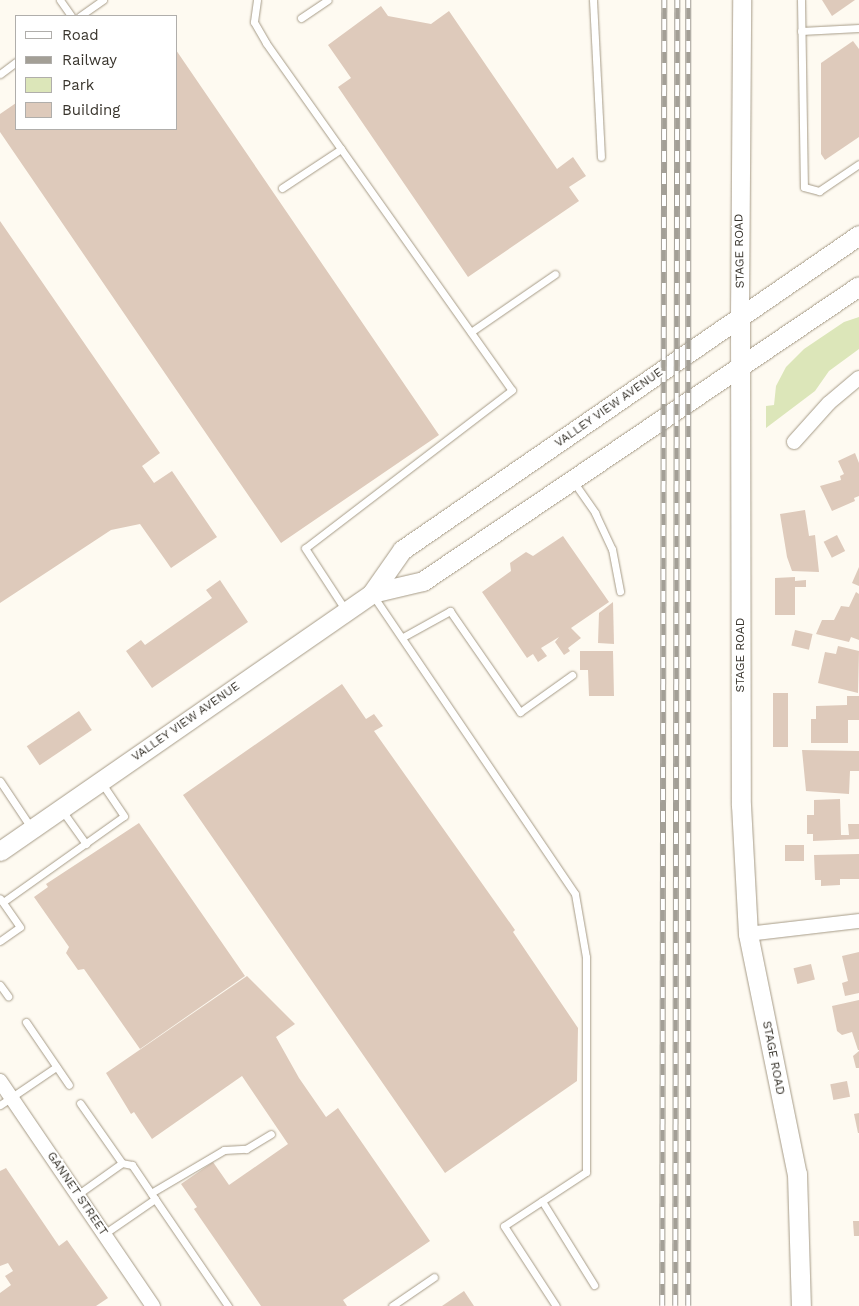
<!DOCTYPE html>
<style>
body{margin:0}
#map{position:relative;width:859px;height:1306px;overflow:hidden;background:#fefaf1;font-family:"Work Sans",sans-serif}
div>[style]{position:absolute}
.green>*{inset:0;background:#dce6b9}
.building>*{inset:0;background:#decabb;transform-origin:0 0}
.roads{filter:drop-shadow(0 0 1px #a69b87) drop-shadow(0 0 1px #a69b87)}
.service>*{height:7px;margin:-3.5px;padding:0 3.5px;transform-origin:3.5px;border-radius:3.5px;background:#fff}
.minor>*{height:14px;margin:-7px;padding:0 7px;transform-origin:7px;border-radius:7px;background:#fff}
.tertiary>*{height:18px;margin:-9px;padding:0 9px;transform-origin:9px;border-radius:9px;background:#fff}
.secondary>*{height:19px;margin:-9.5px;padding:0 9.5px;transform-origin:9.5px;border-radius:9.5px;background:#fff}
.rail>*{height:5.5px;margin-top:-2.75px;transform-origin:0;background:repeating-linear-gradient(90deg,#fff 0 11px,#a39f96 0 22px);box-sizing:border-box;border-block:1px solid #a39f96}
span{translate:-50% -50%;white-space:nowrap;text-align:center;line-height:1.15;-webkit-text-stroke:4px #fff;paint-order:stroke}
.street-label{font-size:12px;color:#39352d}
.legend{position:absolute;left:15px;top:15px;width:162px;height:115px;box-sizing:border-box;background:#fff;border:1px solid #b0aeab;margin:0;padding:6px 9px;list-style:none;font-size:15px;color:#39352d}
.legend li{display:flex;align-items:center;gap:10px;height:25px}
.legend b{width:25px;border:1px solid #b0aeab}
</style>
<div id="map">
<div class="green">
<div style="clip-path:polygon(859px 317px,859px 349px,829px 371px,815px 391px,766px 428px,766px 406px,774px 405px,776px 386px,786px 367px,804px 349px,844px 322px)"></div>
</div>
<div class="building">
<div style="clip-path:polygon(822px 0,855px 0,832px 16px)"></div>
<div style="clip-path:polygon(381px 6px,388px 16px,431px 24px,449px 11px,557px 169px,573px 157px,586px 176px,569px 187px,579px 201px,468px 277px,338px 87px,351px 78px,328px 45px)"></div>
<div style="clip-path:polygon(853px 41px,859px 49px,859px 137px,825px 160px,821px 154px,821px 63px)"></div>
<div style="clip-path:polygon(176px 50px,439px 435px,281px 543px,0 132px,0 114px,16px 103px,16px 129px,176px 129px)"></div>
<div style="clip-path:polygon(0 221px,160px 453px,142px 466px,154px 483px,172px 471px,217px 537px,171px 568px,140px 524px,111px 530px,0 603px)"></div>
<div style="clip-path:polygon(855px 453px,859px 463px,859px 496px,854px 498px,855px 501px,832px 511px,820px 486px,841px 480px,840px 476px,844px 474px,838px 461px)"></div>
<div style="clip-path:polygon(805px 510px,809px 536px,815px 535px,819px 572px,792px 571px,787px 557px,780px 514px)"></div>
<div style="left:837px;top:535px;width:18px;height:15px;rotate:63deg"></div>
<div style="clip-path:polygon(563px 536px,609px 602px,571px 628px,581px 638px,568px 648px,570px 651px,564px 655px,555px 642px,559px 637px,541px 648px,547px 656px,538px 662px,533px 654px,527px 658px,482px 592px,511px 571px,510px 563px,526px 552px,533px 556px)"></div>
<div style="clip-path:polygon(859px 567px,859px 586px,852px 583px)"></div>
<div style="clip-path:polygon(795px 577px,795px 581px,806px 580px,806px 587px,795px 587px,795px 615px,775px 615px,775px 578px)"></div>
<div style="clip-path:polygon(220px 580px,248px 622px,152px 688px,126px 651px,141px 640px,145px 645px,212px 598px,206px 590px)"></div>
<div style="clip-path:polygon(856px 592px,859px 594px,859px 640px,851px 637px,849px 642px,816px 634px,822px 620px,834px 620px,841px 606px,849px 607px)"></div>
<div style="clip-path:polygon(613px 602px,614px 644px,598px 643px,599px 613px)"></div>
<div style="left:795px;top:630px;width:18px;height:16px;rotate:13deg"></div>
<div style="clip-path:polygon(838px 646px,859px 651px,858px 693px,818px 683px,825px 652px,836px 654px)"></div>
<div style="clip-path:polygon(580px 651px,613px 651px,614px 696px,589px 696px,588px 670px,580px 670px)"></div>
<div style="clip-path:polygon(342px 684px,366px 719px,374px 714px,383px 726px,374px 731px,515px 930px,513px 932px,578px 1028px,577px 1081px,445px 1173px,183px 795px)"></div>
<div style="left:773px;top:693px;width:15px;height:54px"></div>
<div style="clip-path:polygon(847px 696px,859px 696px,859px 720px,848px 720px,848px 743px,811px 743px,811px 719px,816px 719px,816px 706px,847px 705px)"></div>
<div style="left:79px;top:711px;width:23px;height:63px;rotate:56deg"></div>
<div style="clip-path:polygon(802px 750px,859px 751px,859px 771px,850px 771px,849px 794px,806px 791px)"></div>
<div style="clip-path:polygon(840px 799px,841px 835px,849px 835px,848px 824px,859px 824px,859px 839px,813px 841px,813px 834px,807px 834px,807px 815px,814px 815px,814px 800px)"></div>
<div style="clip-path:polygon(139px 823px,245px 976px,140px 1049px,84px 969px,78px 970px,66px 953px,69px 947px,34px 897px,48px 887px,46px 884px)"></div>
<div style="left:785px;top:845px;width:19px;height:16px"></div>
<div style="clip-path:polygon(859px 854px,859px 879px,840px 879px,840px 885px,821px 886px,821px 880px,815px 880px,814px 855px)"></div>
<div style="clip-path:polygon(859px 952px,859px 993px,845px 996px,842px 983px,848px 981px,842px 956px)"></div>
<div style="left:811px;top:964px;width:16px;height:18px;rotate:76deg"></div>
<div style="clip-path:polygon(247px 976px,295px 1024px,276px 1037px,299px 1078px,326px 1117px,338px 1108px,430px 1241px,343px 1300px,347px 1306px,261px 1306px,194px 1209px,197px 1207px,181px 1184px,213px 1162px,229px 1185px,288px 1144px,242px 1076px,152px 1139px,134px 1112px,131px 1114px,106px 1073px)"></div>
<div style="clip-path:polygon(859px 1000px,859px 1050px,858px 1050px,852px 1032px,842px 1035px,837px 1031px,832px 1006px)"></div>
<div style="clip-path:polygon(859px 1051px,859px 1068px,856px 1068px,853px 1056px)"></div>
<div style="left:847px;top:1081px;width:16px;height:17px;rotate:79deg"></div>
<div style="clip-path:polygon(859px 1113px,859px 1133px,858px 1133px,854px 1114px)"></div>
<div style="clip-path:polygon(6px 1168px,59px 1246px,67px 1240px,108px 1298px,96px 1306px,0 1306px,0 1293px,11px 1285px,5px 1276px,13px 1271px,8px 1263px,0 1266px,0 1171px)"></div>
<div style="clip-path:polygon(853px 1221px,859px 1221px,859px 1236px,854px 1236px)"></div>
<div style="clip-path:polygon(464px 1291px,474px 1306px,442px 1306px)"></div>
</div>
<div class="roads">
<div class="service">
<div style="left:60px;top:0;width:19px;rotate:55deg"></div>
<div style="left:257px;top:0;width:22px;rotate:98deg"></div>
<div style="left:254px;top:22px;width:24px;rotate:60deg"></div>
<div style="left:266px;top:43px;width:425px;rotate:54.7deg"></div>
<div style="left:512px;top:390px;width:260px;rotate:142.6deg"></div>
<div style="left:305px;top:548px;width:75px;rotate:56.9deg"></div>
<div style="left:593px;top:0;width:157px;rotate:87.1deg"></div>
<div style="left:801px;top:0;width:187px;rotate:89.1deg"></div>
<div style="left:804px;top:187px;width:16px;rotate:15deg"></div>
<div style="left:819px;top:191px;width:48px;rotate:-34deg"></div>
<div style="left:80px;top:16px;width:28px;rotate:-35deg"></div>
<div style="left:301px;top:18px;width:32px;rotate:-34deg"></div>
<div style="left:801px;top:31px;width:58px;rotate:-3deg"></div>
<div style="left:0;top:74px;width:20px;rotate:-37deg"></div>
<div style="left:282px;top:188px;width:71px;rotate:-33.5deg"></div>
<div style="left:471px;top:332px;width:102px;rotate:-34.6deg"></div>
<div style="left:573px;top:481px;width:39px;rotate:55deg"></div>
<div style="left:595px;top:513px;width:40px;rotate:65deg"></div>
<div style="left:612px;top:549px;width:43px;rotate:79.2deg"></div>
<div style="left:372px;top:594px;width:362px;rotate:55.9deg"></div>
<div style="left:575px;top:894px;width:64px;rotate:80.1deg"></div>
<div style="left:586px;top:957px;width:215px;rotate:90deg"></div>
<div style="left:586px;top:1172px;width:98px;rotate:146.6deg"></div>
<div style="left:504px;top:1226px;width:95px;rotate:57deg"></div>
<div style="left:403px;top:637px;width:54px;rotate:-29deg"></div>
<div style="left:450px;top:611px;width:123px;rotate:55.3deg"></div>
<div style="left:520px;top:712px;width:64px;rotate:-35.4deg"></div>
<div style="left:0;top:781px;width:58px;rotate:56.3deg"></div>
<div style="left:61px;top:809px;width:43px;rotate:54.5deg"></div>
<div style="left:3px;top:902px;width:148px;rotate:-35.4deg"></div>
<div style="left:124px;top:816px;width:41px;rotate:-124.1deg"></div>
<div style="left:0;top:941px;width:24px;rotate:-35deg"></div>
<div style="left:20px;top:927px;width:35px;rotate:-125deg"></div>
<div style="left:0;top:985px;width:14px;rotate:54deg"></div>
<div style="left:26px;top:1022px;width:76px;rotate:55.7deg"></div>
<div style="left:0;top:1105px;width:68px;rotate:-34.2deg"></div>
<div style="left:151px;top:1193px;width:85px;rotate:-30.5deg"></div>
<div style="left:224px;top:1150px;width:22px;rotate:-3deg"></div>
<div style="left:246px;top:1149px;width:29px;rotate:-31deg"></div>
<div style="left:77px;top:1195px;width:55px;rotate:-35.4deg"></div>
<div style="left:122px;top:1163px;width:73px;rotate:-125deg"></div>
<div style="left:155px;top:1199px;width:130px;rotate:55.7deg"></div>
<div style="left:542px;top:1201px;width:99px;rotate:58.2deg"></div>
<div style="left:104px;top:1234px;width:62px;rotate:-34.5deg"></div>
<div style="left:155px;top:1199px;width:41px;rotate:-124.1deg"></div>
<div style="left:132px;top:1165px;width:10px;rotate:-169deg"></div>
<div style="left:392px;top:1306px;width:51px;rotate:-34.6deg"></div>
</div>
<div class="minor">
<div style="left:794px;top:442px;width:52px;rotate:-48.1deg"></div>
<div style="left:829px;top:403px;width:39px;rotate:-40deg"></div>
<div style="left:748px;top:934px;width:112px;rotate:-6.7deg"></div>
<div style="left:0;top:1081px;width:272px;rotate:55.8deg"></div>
</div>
<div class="tertiary">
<div style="left:740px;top:317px;width:317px;rotate:-89.6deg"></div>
</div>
<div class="secondary">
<div style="left:740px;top:317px;width:488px;rotate:89.9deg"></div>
<div style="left:741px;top:805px;width:129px;rotate:86.9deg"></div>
<div style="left:748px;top:934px;width:245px;rotate:78.5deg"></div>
<div style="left:797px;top:1174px;width:132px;rotate:88.3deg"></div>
<div style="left:372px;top:593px;width:52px;rotate:-13.2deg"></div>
<div style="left:423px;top:581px;width:526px;rotate:-34.08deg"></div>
<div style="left:0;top:851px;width:453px;rotate:-34.7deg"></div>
<div style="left:372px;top:593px;width:52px;rotate:-55.1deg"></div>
<div style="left:402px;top:550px;width:555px;rotate:-34.58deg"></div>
</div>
</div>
<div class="rail">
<div style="left:662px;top:1306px;width:1306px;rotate:-89.91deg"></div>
<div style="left:675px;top:1306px;width:1306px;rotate:-89.91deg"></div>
<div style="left:688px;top:1306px;width:1306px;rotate:-90deg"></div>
</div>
<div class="street-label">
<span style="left:740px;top:251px;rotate:-91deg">STAGE ROAD</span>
<span style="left:609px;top:408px;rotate:-35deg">VALLEY VIEW AVENUE</span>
<span style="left:741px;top:655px;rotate:-90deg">STAGE ROAD</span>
<span style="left:186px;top:722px;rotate:-35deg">VALLEY VIEW AVENUE</span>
<span style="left:773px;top:1058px;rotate:79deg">STAGE ROAD</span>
<span style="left:77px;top:1194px;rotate:56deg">GANNET STREET</span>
</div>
<ul class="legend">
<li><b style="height:6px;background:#fff"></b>Road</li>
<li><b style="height:6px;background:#a39f96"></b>Railway</li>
<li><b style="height:14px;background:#dce6b9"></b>Park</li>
<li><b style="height:14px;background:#decabb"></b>Building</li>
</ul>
</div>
